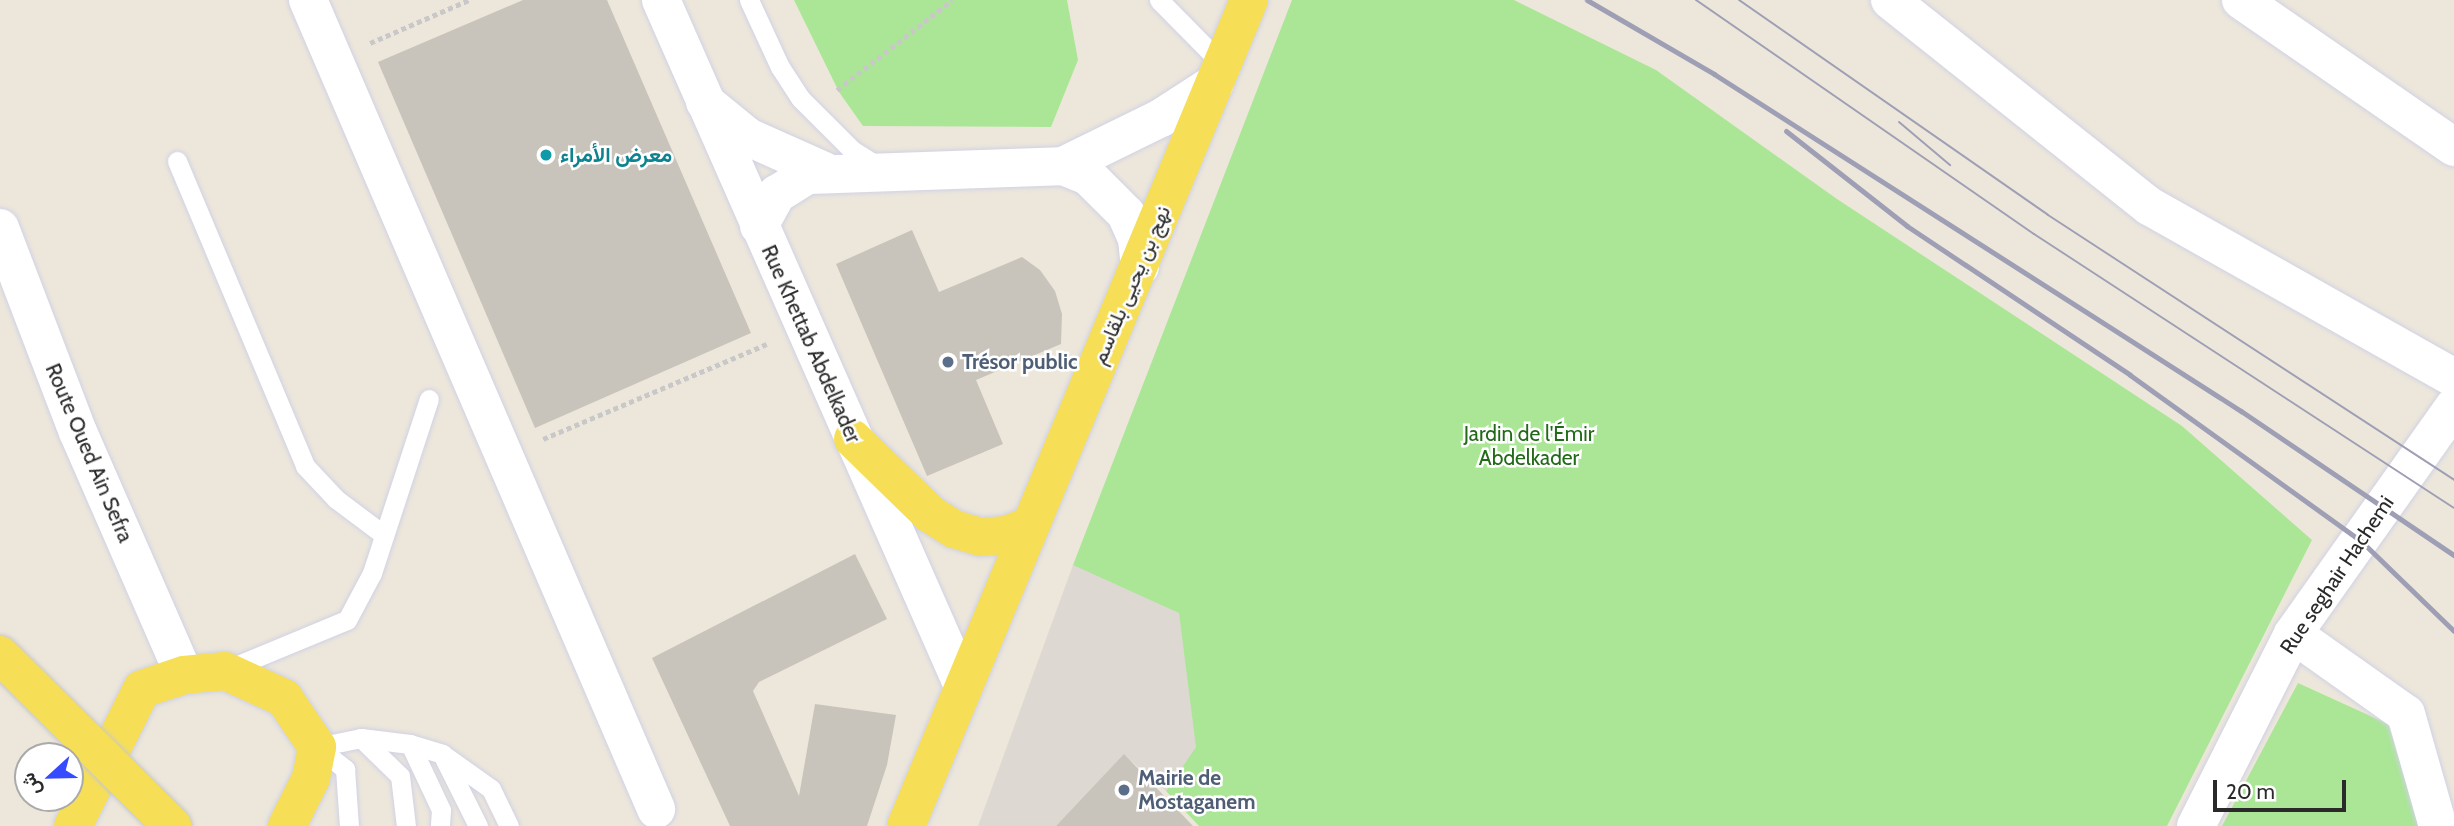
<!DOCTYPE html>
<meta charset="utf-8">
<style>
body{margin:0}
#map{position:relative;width:2454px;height:826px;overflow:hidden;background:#ede7db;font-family:Cabin,Vazirmatn,sans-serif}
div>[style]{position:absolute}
.green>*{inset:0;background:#aae696}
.plaza>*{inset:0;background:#ddd9d2}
.building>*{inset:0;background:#c8c4bb}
.path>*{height:4.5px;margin-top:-2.25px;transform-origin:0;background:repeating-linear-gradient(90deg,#c8c8c8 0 5px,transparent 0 8.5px)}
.roads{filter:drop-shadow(0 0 2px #d1d2e4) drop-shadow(0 0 2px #d1d2e4)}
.service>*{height:19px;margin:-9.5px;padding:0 9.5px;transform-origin:9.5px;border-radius:9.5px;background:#fff}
.minor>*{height:38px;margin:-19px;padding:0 19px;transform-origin:19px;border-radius:19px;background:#fff}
.secondary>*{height:38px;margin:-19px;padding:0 19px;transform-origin:19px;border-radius:19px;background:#fff}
.primary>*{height:38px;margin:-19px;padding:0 19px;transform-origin:19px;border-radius:19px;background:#f6df57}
.tram>*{height:2px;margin:-1px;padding:0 1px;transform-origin:1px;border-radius:1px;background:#9e9fb5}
.rail>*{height:5px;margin:-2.5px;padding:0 2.5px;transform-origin:2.5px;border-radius:2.5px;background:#9e9fb5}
.bridges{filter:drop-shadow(0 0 2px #c8c8c8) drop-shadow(0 0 2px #c8c8c8)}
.primary-bridge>*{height:38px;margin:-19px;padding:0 19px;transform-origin:19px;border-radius:19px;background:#f6df57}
.dots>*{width:19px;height:19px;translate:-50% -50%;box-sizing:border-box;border:4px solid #fff;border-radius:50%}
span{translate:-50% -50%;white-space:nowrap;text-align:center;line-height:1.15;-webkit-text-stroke:5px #fff;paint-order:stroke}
.culture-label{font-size:21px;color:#0d838f;font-weight:700}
.left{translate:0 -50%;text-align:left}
.street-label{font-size:21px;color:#2a2a2a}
.service-label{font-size:21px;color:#4e5e75;font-weight:700}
.park-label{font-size:21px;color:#216a17}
.north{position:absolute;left:14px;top:742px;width:70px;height:70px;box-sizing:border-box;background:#fff;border:2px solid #aaa;border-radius:50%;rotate:248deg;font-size:19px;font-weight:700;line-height:28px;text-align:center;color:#2a2a2a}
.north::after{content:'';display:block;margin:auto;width:24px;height:32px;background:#364aff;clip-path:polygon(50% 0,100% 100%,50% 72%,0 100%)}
.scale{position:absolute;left:2213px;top:780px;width:133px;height:32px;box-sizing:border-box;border:4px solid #2a2a2a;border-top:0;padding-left:9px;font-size:21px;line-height:24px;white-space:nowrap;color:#2a2a2a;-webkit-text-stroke:5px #fff;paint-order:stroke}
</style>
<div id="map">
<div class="green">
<div style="clip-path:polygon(794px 0,1067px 0,1078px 60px,1051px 127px,863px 126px,839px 92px)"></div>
<div style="clip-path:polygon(1292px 0,1514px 0,1656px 70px,1837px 199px,2182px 426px,2312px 540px,2167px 826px,1199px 826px,1166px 791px,1196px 746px,1073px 565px)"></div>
<div style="clip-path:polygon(2298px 683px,2388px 724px,2421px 826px,2222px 826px)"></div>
</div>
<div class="plaza">
<div style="clip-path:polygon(1073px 565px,1179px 613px,1196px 747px,1166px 791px,1124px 755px,1056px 826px,978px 826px)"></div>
</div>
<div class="building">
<div style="clip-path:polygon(523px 0,607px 0,751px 333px,535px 428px,378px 62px)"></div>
<div style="clip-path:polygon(912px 230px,939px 292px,1022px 257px,1040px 270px,1055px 291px,1062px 314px,1061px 344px,976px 380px,1003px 444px,927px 476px,836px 264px)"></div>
<div style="clip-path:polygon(855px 554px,887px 619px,759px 682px,753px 691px,799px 796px,815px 704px,896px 715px,887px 765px,867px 826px,730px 826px,652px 658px)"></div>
<div style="clip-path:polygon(1124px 754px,1193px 826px,1056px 826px)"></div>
</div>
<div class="path">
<div style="left:370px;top:43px;width:108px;rotate:-23.5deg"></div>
<div style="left:837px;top:90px;width:146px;rotate:-38deg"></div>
<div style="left:543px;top:439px;width:243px;rotate:-23deg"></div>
</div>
<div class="roads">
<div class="service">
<div style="left:749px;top:0;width:74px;rotate:65.2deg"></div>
<div style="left:780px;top:67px;width:37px;rotate:57deg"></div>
<div style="left:800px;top:98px;width:74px;rotate:45deg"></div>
<div style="left:852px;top:150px;width:32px;rotate:32deg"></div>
<div style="left:1159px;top:0;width:91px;rotate:45.4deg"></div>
<div style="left:177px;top:161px;width:331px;rotate:67.2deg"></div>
<div style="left:305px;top:466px;width:45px;rotate:46.8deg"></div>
<div style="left:336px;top:499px;width:60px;rotate:36.9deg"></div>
<div style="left:226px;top:670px;width:131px;rotate:-22.5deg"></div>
<div style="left:347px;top:620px;width:53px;rotate:-62deg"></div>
<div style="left:372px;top:573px;width:183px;rotate:-71.9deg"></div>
<div style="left:361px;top:738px;width:54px;rotate:44.3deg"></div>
<div style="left:400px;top:776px;width:50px;rotate:83.2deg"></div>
<div style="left:410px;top:744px;width:34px;rotate:17deg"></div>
<div style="left:442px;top:754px;width:60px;rotate:35.5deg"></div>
<div style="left:491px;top:789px;width:41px;rotate:64.1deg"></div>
<div style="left:317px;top:747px;width:45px;rotate:-11.6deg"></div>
<div style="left:361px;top:738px;width:49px;rotate:7deg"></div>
<div style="left:410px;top:744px;width:73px;rotate:64.8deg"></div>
<div style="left:441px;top:810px;width:16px;rotate:94deg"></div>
<div style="left:317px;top:747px;width:36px;rotate:38deg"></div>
<div style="left:345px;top:769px;width:57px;rotate:86deg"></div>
<div style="left:444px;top:758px;width:76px;rotate:63.4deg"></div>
</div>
<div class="minor">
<div style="left:308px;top:0;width:881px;rotate:66.72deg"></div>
<div style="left:1890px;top:0;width:331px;rotate:38.5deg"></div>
<div style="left:2149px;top:206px;width:350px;rotate:29.4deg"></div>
<div style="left:2241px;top:0;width:259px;rotate:34.6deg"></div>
<div style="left:705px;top:102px;width:55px;rotate:39.1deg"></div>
<div style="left:748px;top:137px;width:83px;rotate:24.1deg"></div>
<div style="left:1063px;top:166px;width:27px;rotate:22deg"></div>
<div style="left:1088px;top:176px;width:54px;rotate:45deg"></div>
<div style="left:1126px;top:214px;width:27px;rotate:66deg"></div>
<div style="left:1137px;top:239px;width:28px;rotate:84deg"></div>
<div style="left:759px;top:226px;width:37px;rotate:-61deg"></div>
<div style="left:777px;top:194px;width:36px;rotate:-32deg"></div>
<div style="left:807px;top:175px;width:256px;rotate:-2deg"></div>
<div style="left:1063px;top:166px;width:109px;rotate:-26.1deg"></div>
<div style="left:1161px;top:118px;width:64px;rotate:-32.9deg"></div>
<div style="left:0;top:228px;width:218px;rotate:69.1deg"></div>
<div style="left:78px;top:432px;width:265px;rotate:66.4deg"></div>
<div style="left:2293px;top:634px;width:138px;rotate:35.3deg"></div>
<div style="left:2406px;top:714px;width:116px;rotate:74.1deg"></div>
<div style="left:2196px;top:826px;width:215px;rotate:-63.2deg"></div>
<div style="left:2293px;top:634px;width:278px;rotate:-54.7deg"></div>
</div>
<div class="secondary">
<div style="left:661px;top:0;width:750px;rotate:66.24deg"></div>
</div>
<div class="primary">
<div style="left:853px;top:439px;width:107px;rotate:44.2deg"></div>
<div style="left:930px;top:514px;width:28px;rotate:32deg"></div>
<div style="left:954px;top:529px;width:28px;rotate:17deg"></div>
<div style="left:981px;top:537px;width:25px;rotate:-5deg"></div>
<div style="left:1006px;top:535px;width:22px;rotate:-22deg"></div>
<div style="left:73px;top:826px;width:153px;rotate:-63.3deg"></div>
<div style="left:142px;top:689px;width:44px;rotate:-18.4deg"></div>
<div style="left:184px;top:675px;width:41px;rotate:-5.6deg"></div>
<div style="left:225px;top:671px;width:65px;rotate:24.6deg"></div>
<div style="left:284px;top:698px;width:59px;rotate:56deg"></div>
<div style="left:317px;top:747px;width:32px;rotate:101deg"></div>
<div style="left:311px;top:778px;width:54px;rotate:116.6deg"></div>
<div style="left:906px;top:826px;width:894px;rotate:-67.45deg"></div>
</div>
</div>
<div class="tram">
<div style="left:1696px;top:0;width:411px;rotate:34.7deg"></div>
<div style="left:2034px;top:234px;width:501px;rotate:33.12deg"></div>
<div style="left:1739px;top:0;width:376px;rotate:34.8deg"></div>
<div style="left:2048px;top:215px;width:485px;rotate:33.1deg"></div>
<div style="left:1899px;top:122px;width:67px;rotate:40.1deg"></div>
</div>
<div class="rail">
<div style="left:1587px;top:0;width:147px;rotate:30.2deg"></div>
<div style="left:1714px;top:74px;width:626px;rotate:32.6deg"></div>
<div style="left:2241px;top:411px;width:257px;rotate:34.1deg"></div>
<div style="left:1786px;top:131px;width:154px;rotate:38.1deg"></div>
<div style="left:1907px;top:226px;width:268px;rotate:33.7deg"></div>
<div style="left:2130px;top:375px;width:284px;rotate:35.7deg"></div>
<div style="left:2361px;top:541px;width:129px;rotate:44.1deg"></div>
</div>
<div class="bridges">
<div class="primary-bridge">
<div style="left:0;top:655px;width:243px;rotate:44.8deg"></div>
</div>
</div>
<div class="dots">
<div style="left:546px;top:155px;background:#0f9aa8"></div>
<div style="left:948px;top:362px;background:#5c6f8a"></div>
<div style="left:1124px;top:790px;background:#5c6f8a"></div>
</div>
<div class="culture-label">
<span class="left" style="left:560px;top:155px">معرض الأمراء</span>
</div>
<div class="street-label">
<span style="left:1131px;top:285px;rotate:-67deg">نهج بن يحيى بلقاسم</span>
<span style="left:811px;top:344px;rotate:66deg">Rue Khettab Abdelkader</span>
<span style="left:89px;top:453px;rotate:67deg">Route Oued Ain Sefra</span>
<span style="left:2337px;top:575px;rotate:-56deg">Rue seghair Hachemi</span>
</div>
<div class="service-label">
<span class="left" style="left:962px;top:362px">Trésor public</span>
<span class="left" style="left:1138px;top:790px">Mairie de<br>Mostaganem</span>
</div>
<div class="park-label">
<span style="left:1529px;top:446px">Jardin de l'Émir<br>Abdelkader</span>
</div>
<div class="north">ش</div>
<div class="scale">20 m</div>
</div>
